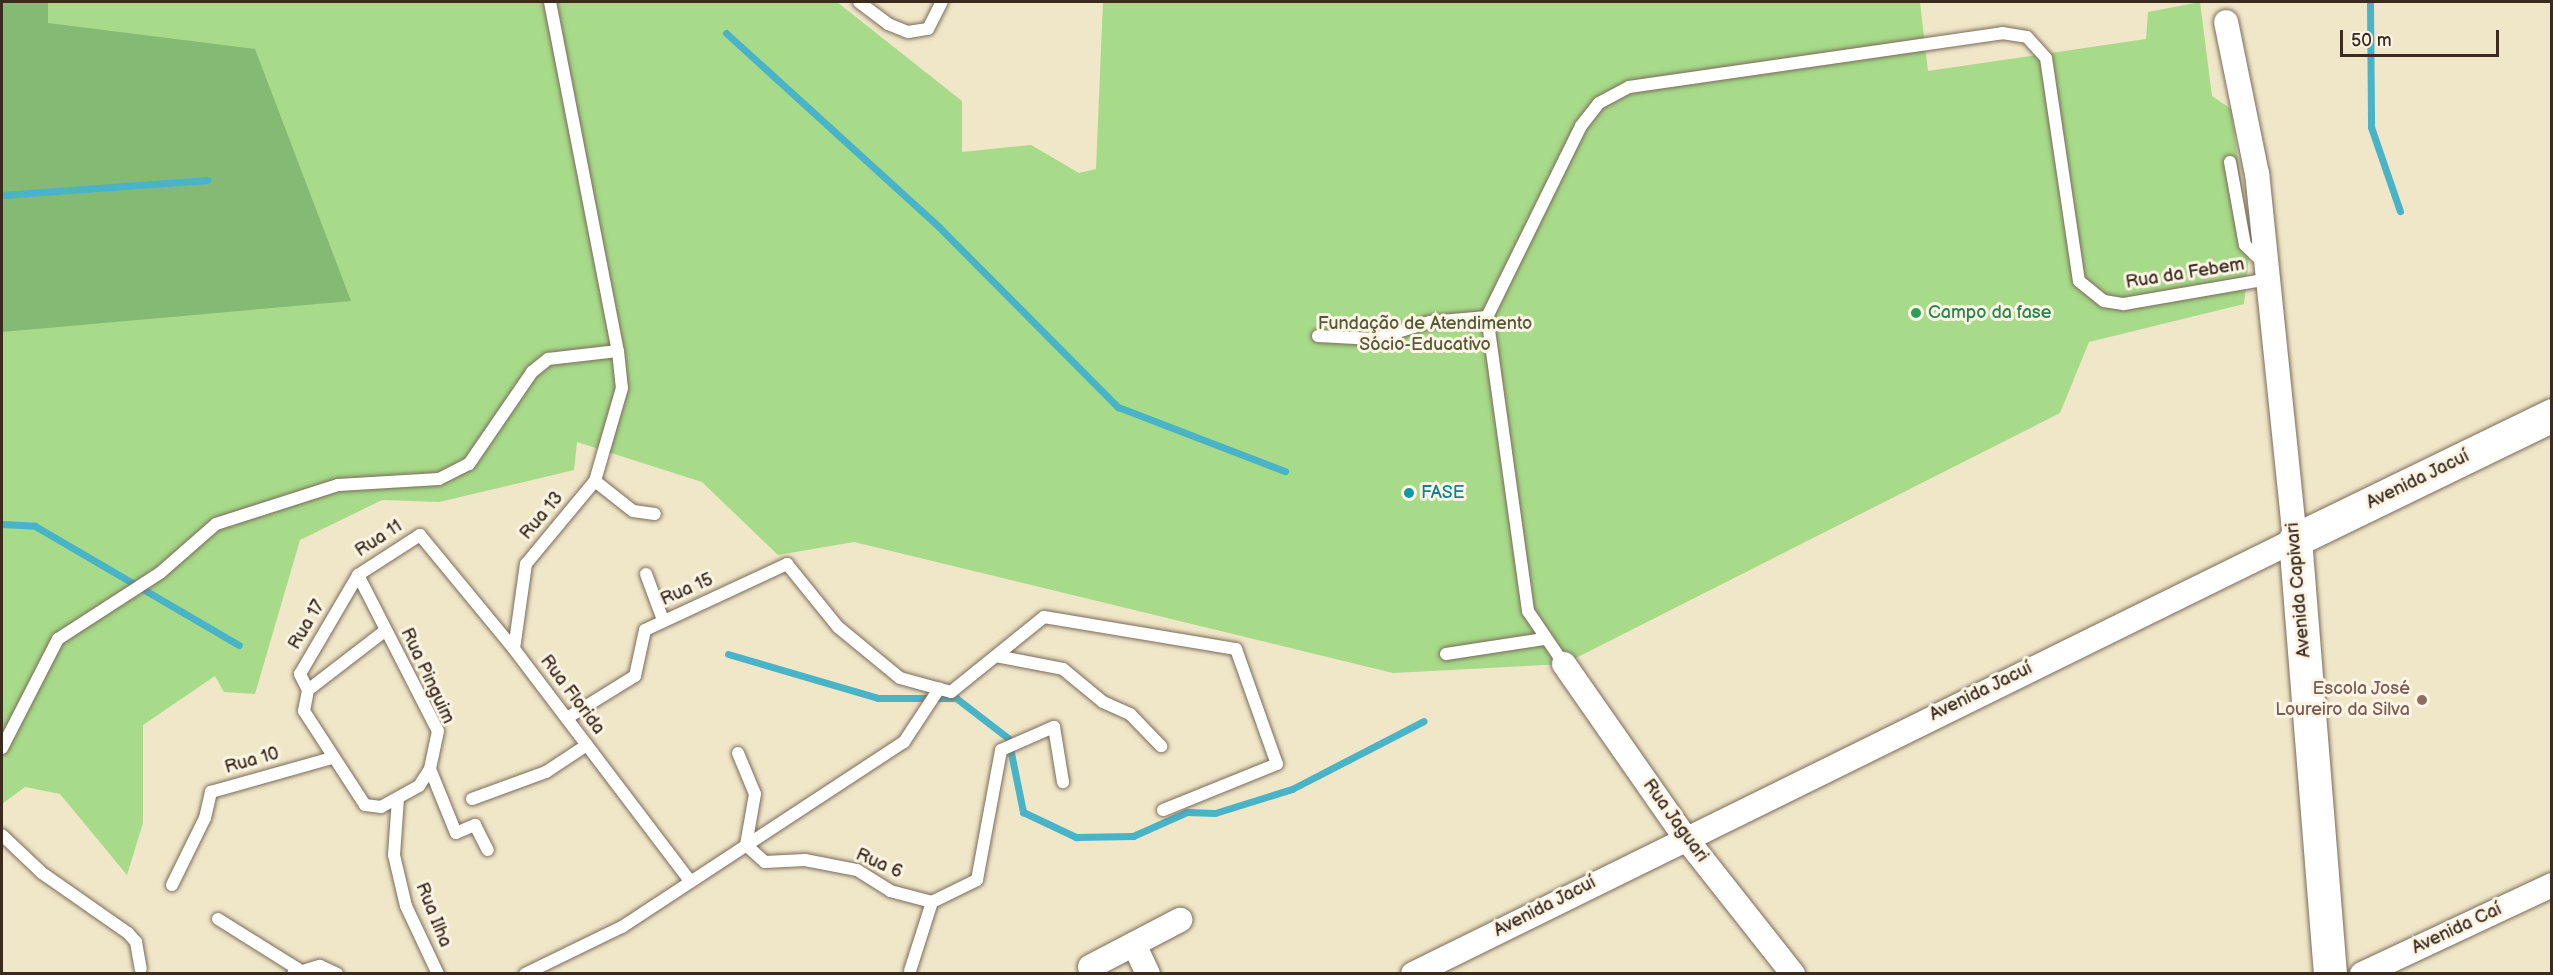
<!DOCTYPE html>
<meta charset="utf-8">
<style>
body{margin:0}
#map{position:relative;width:2553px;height:975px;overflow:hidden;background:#f0e6c8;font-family:"Balsamiq Sans",sans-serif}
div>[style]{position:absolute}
.green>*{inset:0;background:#a7da89}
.forest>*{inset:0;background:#85ba75}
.stream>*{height:7px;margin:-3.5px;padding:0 3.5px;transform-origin:3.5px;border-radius:3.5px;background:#49b3c8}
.roads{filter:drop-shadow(0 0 2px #7a6c5a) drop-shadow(0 0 2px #7a6c5a)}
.lane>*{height:12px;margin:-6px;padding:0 6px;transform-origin:6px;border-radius:6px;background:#fff}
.street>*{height:24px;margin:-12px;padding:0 12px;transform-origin:12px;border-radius:12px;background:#fff}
.secondary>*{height:33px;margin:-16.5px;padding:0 16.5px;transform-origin:16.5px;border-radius:16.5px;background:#fff}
.dots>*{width:16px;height:16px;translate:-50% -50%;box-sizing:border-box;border:3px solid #fcf5e5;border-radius:50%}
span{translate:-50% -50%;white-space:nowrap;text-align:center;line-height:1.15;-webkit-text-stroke:6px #fcf5e5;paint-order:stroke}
.street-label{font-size:18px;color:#3b2a1e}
.leisure-label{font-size:18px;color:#27864d}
.left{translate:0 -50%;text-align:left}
.park-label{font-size:18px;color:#565639}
.culture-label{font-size:18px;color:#0d838f}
.education-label{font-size:18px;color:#785e54}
.right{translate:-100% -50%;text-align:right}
.frame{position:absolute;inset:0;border:3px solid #3b2a1e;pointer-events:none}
.scale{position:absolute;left:2340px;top:30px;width:159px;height:27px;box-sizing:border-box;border:3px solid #3b2a1e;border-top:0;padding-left:8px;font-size:18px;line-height:21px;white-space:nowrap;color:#3b2a1e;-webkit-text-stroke:4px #fcf5e5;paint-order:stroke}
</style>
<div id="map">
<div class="green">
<div style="clip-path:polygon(2px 2px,837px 2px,962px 101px,962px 152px,1031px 145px,1079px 173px,1096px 169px,1103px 2px,1920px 2px,1928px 71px,2146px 39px,2148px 12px,2200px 2px,2212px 96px,2231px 109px,2250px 247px,2244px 304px,2089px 342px,2060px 413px,1564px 664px,1393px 673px,854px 542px,778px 555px,702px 482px,577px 442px,574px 470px,439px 502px,382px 500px,300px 540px,255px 694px,224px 692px,215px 676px,143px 725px,143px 823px,127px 875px,60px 794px,25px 787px,2px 804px)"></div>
</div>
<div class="forest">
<div style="clip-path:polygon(2px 2px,48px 2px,48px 23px,255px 49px,351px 301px,2px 332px)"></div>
</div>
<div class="stream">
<div style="left:2370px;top:2px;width:125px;rotate:89.5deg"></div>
<div style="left:2371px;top:127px;width:89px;rotate:71deg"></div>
<div style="left:726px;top:33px;width:288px;rotate:42.3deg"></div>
<div style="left:939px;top:227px;width:254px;rotate:45.2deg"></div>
<div style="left:1118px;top:407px;width:179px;rotate:21deg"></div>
<div style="left:2px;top:195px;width:206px;rotate:-4.2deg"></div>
<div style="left:2px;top:524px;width:33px;rotate:3deg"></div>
<div style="left:35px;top:526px;width:236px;rotate:30.3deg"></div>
<div style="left:728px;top:654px;width:156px;rotate:16.3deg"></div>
<div style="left:878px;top:698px;width:78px"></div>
<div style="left:956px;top:698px;width:66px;rotate:37.6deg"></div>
<div style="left:1008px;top:738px;width:76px;rotate:78.5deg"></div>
<div style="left:1023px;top:812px;width:59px;rotate:25.3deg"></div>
<div style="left:1076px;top:837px;width:57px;rotate:-1deg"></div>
<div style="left:1133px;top:836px;width:59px;rotate:-24deg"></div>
<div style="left:1187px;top:812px;width:28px;rotate:2deg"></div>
<div style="left:1215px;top:813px;width:81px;rotate:-17.3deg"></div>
<div style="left:1292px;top:789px;width:148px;rotate:-27.3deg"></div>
</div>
<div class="roads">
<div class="lane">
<div style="left:550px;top:2px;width:356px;rotate:79deg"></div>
<div style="left:618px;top:351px;width:37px;rotate:84deg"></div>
<div style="left:622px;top:388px;width:97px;rotate:106.2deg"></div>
<div style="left:859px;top:2px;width:36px;rotate:37deg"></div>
<div style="left:888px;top:24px;width:22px;rotate:22deg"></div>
<div style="left:908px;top:32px;width:20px;rotate:-9deg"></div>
<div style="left:928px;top:29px;width:30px;rotate:-63deg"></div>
<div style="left:2230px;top:162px;width:84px;rotate:79.8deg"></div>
<div style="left:2245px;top:245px;width:29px;rotate:44deg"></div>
<div style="left:1318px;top:336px;width:57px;rotate:3deg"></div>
<div style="left:1375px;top:339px;width:58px;rotate:-17.2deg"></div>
<div style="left:1430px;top:322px;width:57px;rotate:-5deg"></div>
<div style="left:646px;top:574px;width:49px;rotate:69.7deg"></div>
<div style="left:358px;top:575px;width:175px;rotate:62.9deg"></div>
<div style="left:438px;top:731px;width:39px;rotate:102deg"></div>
<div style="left:430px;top:769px;width:20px;rotate:123deg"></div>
<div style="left:419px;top:786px;width:43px;rotate:151.1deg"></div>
<div style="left:381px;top:807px;width:16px;rotate:-173deg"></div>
<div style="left:365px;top:805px;width:112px;rotate:-123deg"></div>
<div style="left:304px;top:711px;width:21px;rotate:-79deg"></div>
<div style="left:308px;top:690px;width:18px;rotate:-117deg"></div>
<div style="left:300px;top:674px;width:115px;rotate:-59.6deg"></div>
<div style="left:358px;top:575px;width:74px;rotate:-32.8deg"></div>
<div style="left:420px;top:535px;width:148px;rotate:50.5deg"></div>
<div style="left:514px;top:649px;width:291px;rotate:52.8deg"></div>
<div style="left:514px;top:649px;width:86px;rotate:-82deg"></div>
<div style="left:526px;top:564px;width:108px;rotate:-50.3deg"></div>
<div style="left:595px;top:481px;width:48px;rotate:38.3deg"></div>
<div style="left:633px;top:511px;width:22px;rotate:8deg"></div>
<div style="left:1446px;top:654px;width:99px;rotate:-8.7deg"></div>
<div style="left:996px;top:656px;width:68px;rotate:11deg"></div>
<div style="left:1063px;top:669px;width:52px;rotate:39.5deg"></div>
<div style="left:1103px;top:702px;width:30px;rotate:24deg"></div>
<div style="left:1130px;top:714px;width:45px;rotate:45.9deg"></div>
<div style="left:1564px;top:664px;width:64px;rotate:-124.2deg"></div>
<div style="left:1528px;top:611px;width:297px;rotate:-97.9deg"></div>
<div style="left:1487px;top:317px;width:213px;rotate:-63.8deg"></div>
<div style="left:1581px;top:126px;width:29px;rotate:-52deg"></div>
<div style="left:1599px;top:103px;width:34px;rotate:-28deg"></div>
<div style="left:1629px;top:87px;width:377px;rotate:-8.2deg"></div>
<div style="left:2002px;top:33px;width:25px;rotate:9deg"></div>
<div style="left:2027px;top:37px;width:28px;rotate:48deg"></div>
<div style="left:2046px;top:58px;width:225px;rotate:81.6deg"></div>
<div style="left:2079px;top:281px;width:32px;rotate:39deg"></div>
<div style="left:2104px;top:301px;width:20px;rotate:9deg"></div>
<div style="left:2124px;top:304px;width:146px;rotate:-9.8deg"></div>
<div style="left:308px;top:690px;width:98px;rotate:-37.6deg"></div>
<div style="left:567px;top:718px;width:80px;rotate:-31.7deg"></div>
<div style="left:635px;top:676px;width:47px;rotate:-77.7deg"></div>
<div style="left:645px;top:630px;width:157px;rotate:-24.9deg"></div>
<div style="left:787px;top:564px;width:81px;rotate:51deg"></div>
<div style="left:838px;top:627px;width:80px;rotate:39.4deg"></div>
<div style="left:900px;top:678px;width:53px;rotate:15.4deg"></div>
<div style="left:951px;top:692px;width:119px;rotate:-38.9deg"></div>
<div style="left:1044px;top:617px;width:195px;rotate:9.5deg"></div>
<div style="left:1236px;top:649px;width:122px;rotate:70.4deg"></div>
<div style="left:1277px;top:764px;width:123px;rotate:158deg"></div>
<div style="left:2px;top:748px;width:123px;rotate:-62.8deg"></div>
<div style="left:58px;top:639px;width:121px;rotate:-32.9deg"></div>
<div style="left:160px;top:573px;width:74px;rotate:-41.2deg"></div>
<div style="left:216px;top:524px;width:128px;rotate:-17.7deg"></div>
<div style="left:338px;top:485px;width:101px;rotate:-3.4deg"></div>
<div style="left:439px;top:479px;width:34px;rotate:-27deg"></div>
<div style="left:469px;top:464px;width:112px;rotate:-55.6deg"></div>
<div style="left:532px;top:372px;width:21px;rotate:-39deg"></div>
<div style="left:548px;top:359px;width:70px;rotate:-6.5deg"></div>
<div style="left:738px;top:753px;width:44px;rotate:67.5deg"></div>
<div style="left:755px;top:794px;width:52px;rotate:100deg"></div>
<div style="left:746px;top:845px;width:25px;rotate:42deg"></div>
<div style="left:765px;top:862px;width:40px;rotate:-2.9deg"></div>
<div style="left:805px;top:860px;width:53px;rotate:10.9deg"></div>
<div style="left:857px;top:870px;width:39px;rotate:32deg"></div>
<div style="left:890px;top:891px;width:43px;rotate:14.7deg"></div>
<div style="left:932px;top:902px;width:72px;rotate:107.7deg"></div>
<div style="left:430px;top:769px;width:69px;rotate:67.9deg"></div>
<div style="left:456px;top:833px;width:21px;rotate:-23deg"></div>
<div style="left:475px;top:825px;width:28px;rotate:63deg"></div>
<div style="left:398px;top:798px;width:57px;rotate:94deg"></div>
<div style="left:394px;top:855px;width:52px;rotate:76.8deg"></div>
<div style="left:406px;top:906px;width:75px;rotate:64.8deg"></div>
<div style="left:472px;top:799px;width:79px;rotate:-20deg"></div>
<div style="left:546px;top:772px;width:49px;rotate:-33.4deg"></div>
<div style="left:2px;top:835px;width:55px;rotate:43.5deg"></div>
<div style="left:42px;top:873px;width:105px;rotate:34.9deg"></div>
<div style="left:128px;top:933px;width:12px;rotate:48deg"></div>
<div style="left:136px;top:942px;width:27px;rotate:80deg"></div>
<div style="left:172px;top:885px;width:75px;rotate:-63.8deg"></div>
<div style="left:205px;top:818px;width:27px;rotate:-77deg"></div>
<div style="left:211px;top:792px;width:126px;rotate:-15.7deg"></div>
<div style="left:932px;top:902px;width:50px;rotate:-26.1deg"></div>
<div style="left:977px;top:880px;width:132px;rotate:-79.5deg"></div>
<div style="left:1001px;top:750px;width:58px;rotate:-23.5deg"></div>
<div style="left:1054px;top:727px;width:56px;rotate:80.7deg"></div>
<div style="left:218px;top:919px;width:94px;rotate:32deg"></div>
<div style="left:293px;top:974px;width:28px;rotate:-17deg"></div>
<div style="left:320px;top:966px;width:19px;rotate:25deg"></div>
<div style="left:525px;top:974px;width:108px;rotate:-25.9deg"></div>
<div style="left:622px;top:927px;width:337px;rotate:-33.3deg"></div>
<div style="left:904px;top:742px;width:64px;rotate:-56.6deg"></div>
</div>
<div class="street">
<div style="left:1564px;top:664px;width:210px;rotate:55.1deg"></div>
<div style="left:1684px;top:836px;width:176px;rotate:51.7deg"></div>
<div style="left:1134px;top:944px;width:33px;rotate:65deg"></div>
<div style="left:1090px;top:967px;width:102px;rotate:-27.6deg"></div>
<div style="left:1413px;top:974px;width:983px;rotate:-26.2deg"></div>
<div style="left:2295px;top:540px;width:368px;rotate:-95.9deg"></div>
<div style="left:2257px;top:174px;width:155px;rotate:-101.5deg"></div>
<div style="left:2362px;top:974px;width:210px;rotate:-25.1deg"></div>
</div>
<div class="secondary">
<div style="left:2330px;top:974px;width:435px;rotate:-94.6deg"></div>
<div style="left:2295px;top:540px;width:286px;rotate:-25.9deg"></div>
</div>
</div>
<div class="dots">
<div style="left:1916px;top:313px;background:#2e9e5b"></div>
<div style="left:1409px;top:493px;background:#0f9aa8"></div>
<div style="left:2422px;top:700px;background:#8d6e63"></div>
</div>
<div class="street-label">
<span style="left:2185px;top:274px;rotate:-9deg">Rua da Febem</span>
<span style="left:2418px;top:480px;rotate:-26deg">Avenida Jacuí</span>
<span style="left:542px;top:516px;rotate:-50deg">Rua 13</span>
<span style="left:379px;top:539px;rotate:-33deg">Rua 11</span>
<span style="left:687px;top:590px;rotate:-24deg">Rua 15</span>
<span style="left:2299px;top:590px;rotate:-95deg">Avenida Capivari</span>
<span style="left:307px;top:625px;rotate:-60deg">Rua 17</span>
<span style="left:427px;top:676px;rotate:65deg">Rua Pinguim</span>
<span style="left:1981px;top:692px;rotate:-26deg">Avenida Jacuí</span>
<span style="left:572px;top:695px;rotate:53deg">Rua Florida</span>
<span style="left:252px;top:761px;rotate:-16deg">Rua 10</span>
<span style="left:1675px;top:821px;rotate:54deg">Rua Jaguari</span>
<span style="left:879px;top:864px;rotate:24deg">Rua 6</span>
<span style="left:1545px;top:907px;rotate:-27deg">Avenida Jacuí</span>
<span style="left:433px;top:915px;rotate:68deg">Rua Ilha</span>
<span style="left:2457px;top:929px;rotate:-25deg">Avenida Caí</span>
</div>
<div class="leisure-label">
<span class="left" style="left:1928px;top:313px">Campo da fase</span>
</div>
<div class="park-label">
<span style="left:1425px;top:335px">Fundação de Atendimento<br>Sócio-Educativo</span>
</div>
<div class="culture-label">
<span class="left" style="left:1421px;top:493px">FASE</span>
</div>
<div class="education-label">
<span class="right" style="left:2410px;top:700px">Escola José<br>Loureiro da Silva</span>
</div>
<div class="frame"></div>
<div class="scale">50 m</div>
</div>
